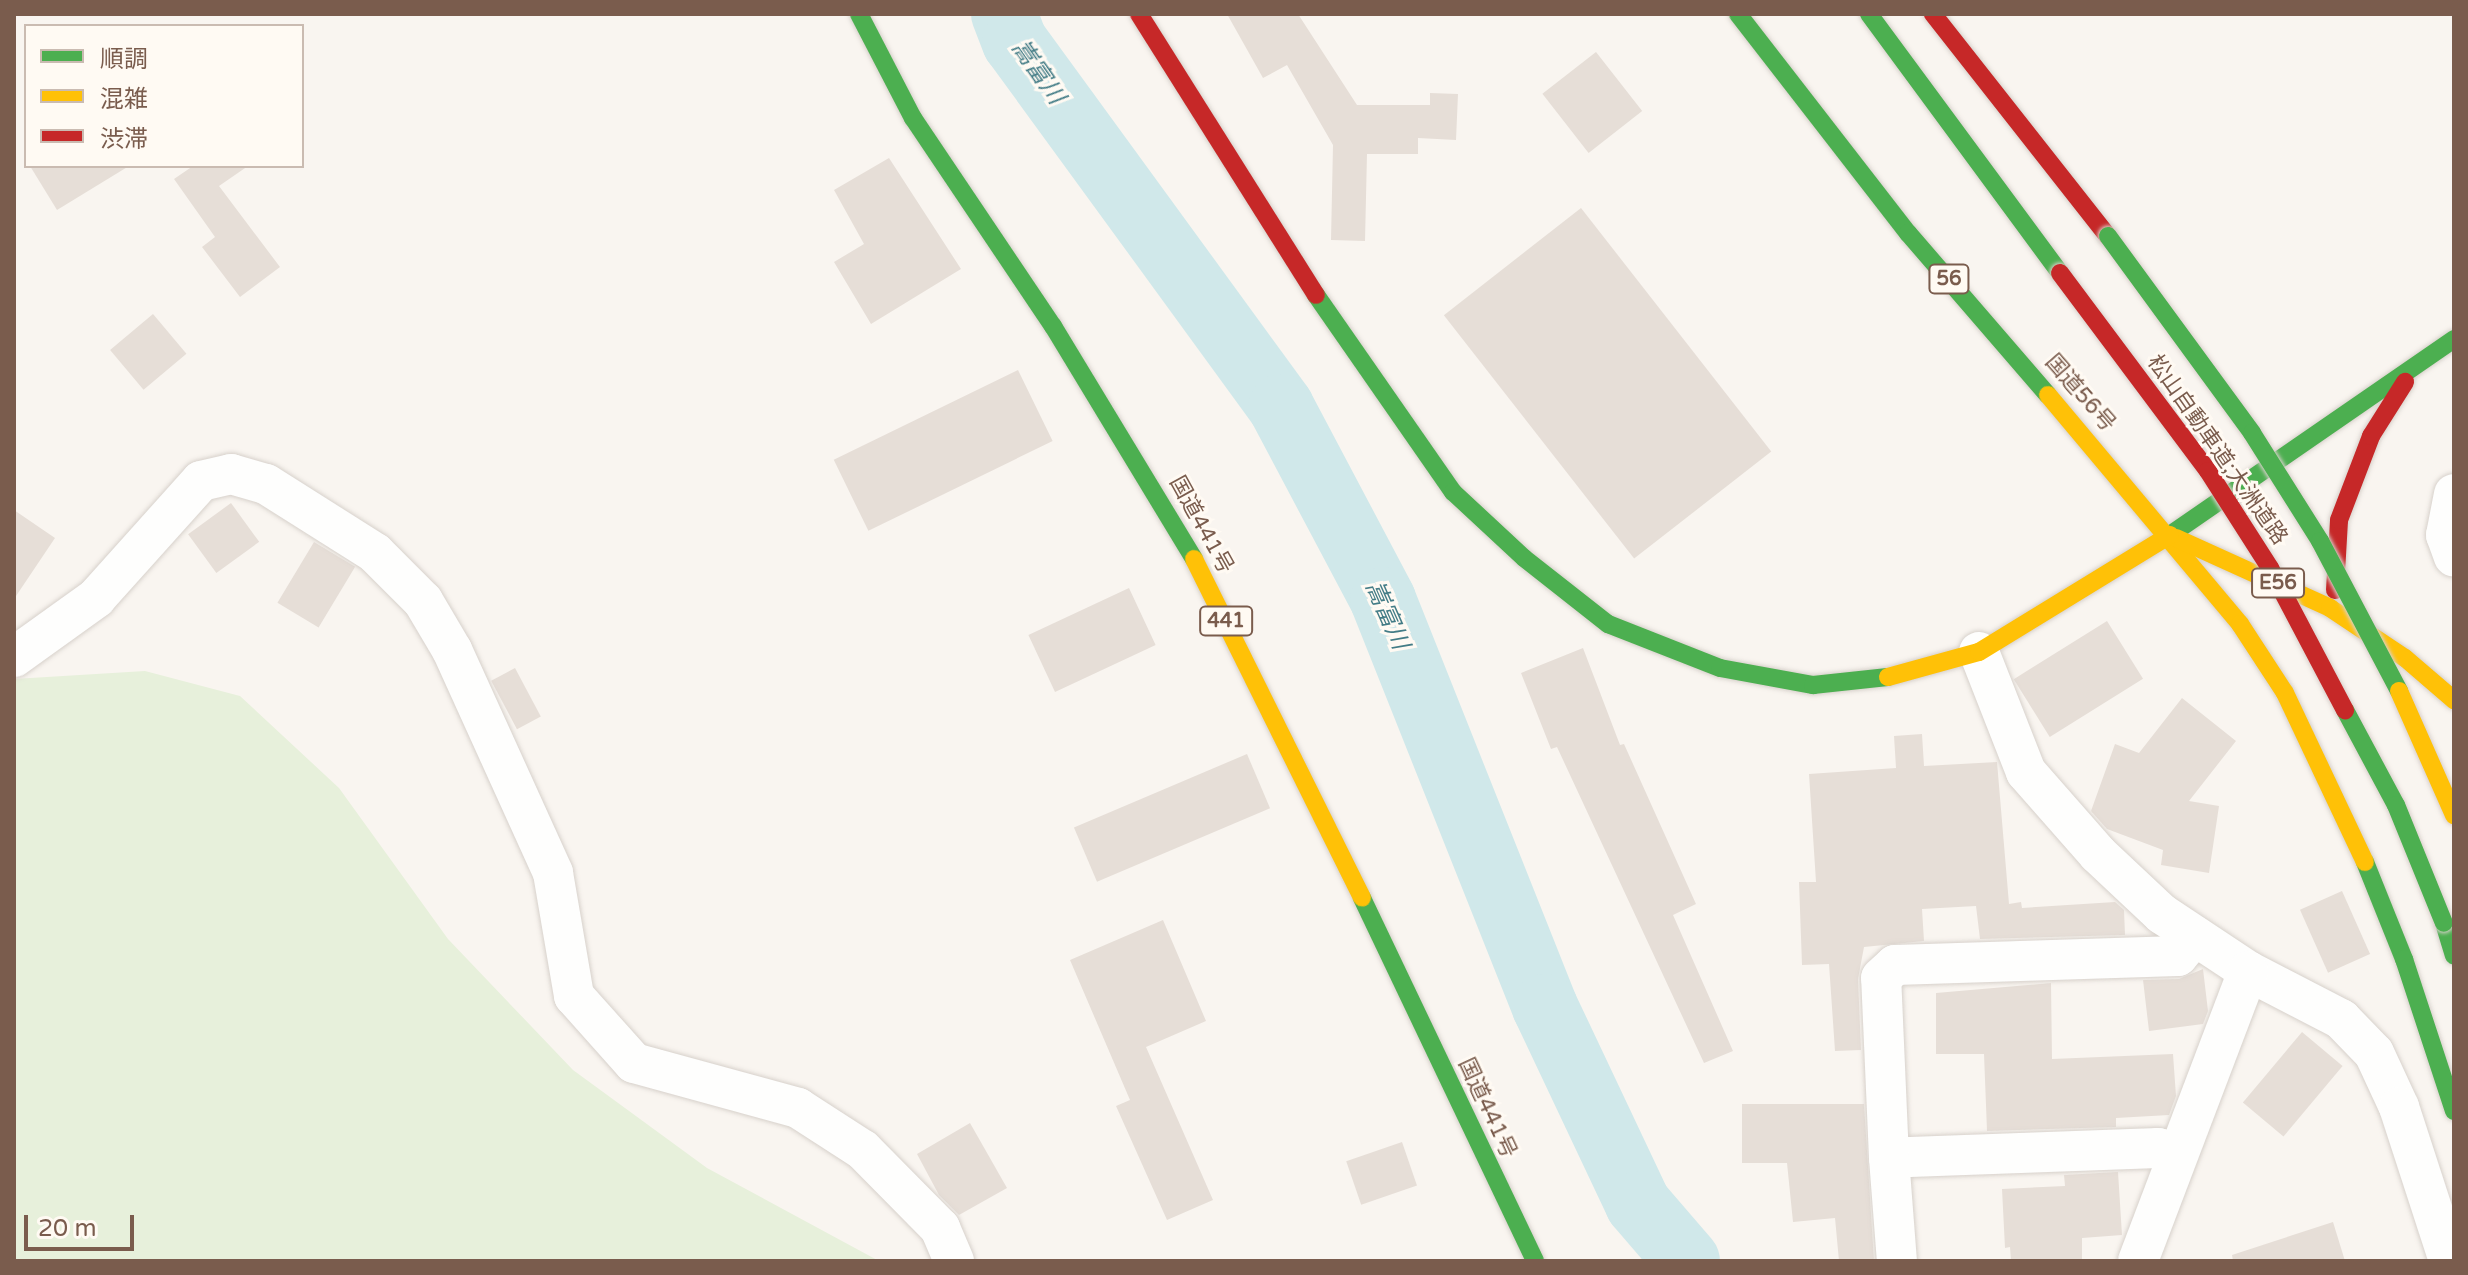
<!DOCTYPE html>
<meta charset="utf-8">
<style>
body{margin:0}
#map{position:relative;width:2468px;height:1275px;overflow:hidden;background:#f9f5f0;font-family:"Varela Round","Noto Sans JP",sans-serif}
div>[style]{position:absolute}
.green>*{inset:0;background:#e7f0db}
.river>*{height:66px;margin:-33px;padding:0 33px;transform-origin:33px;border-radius:33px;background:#d0e8ea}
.building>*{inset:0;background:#e6ded7;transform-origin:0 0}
.roads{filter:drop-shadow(0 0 2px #d7d1cb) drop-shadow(0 0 2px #d7d1cb)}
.street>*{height:40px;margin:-20px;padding:0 20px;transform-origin:20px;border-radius:20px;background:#fefefd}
.fast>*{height:18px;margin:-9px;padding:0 9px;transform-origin:9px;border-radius:9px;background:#4caf50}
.slow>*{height:18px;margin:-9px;padding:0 9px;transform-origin:9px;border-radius:9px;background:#ffc107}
.jam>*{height:18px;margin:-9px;padding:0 9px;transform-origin:9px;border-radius:9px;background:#c62828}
.bridges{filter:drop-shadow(0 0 2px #dad1cc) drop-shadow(0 0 2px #dad1cc)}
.fast-bridge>*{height:18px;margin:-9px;padding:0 9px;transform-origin:9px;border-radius:9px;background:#4caf50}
.slow-bridge>*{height:18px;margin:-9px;padding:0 9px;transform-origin:9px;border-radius:9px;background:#ffc107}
.jam-bridge>*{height:18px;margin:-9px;padding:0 9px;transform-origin:9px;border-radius:9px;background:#c62828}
span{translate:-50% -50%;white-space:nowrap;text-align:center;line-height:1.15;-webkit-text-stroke:6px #fffaf3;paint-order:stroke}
.shield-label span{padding:2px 6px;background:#fffaf3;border:2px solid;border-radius:6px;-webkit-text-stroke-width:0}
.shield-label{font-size:20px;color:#7a5c4d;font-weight:700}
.street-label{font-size:22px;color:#7a5c4d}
.water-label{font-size:24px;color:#437c86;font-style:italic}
.frame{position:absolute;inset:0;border:16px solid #7a5c4d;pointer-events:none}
.legend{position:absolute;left:24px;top:24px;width:280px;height:144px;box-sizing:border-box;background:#fffaf3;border:2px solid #cabbb1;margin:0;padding:10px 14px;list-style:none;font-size:24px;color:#7a5c4d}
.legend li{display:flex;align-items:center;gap:16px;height:40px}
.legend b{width:40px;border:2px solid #cabbb1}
.scale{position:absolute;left:24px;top:1215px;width:110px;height:36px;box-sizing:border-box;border:4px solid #7a5c4d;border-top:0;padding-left:10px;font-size:24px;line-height:28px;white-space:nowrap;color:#7a5c4d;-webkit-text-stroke:6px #fffaf3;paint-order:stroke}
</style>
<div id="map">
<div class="green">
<div style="clip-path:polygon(145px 671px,240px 696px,339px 788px,448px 939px,573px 1070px,707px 1168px,879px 1261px,14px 1261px,14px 679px)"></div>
</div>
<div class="river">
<div style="left:1004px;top:14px;width:30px;rotate:69deg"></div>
<div style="left:1015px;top:42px;width:452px;rotate:53.9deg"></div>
<div style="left:1281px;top:407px;width:218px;rotate:62.1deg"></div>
<div style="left:1383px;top:600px;width:438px;rotate:68.3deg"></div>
<div style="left:1545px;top:1007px;width:218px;rotate:64.7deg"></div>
<div style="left:1638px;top:1204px;width:75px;rotate:49.3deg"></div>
</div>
<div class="building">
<div style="clip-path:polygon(1227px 14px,1298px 14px,1357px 105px,1430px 105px,1430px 93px,1458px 94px,1456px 140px,1418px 138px,1418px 154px,1367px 154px,1365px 241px,1331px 240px,1333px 145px,1287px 65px,1263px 78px)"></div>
<div style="left:1596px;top:52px;width:75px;height:68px;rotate:52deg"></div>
<div style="clip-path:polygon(889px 158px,961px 269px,871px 324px,834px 262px,864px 244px,834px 190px)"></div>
<div style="clip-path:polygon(30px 166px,129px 166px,57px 210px)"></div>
<div style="clip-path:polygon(193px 166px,248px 166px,219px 186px,280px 267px,240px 297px,202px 247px,215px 237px,174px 179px)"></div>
<div style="left:1581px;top:208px;width:309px;height:174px;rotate:52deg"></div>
<div style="left:153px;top:314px;width:52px;height:56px;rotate:50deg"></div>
<div style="left:1018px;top:370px;width:79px;height:205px;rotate:64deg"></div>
<div style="left:231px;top:503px;width:48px;height:53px;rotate:54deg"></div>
<div style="clip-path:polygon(14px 510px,55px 538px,14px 599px)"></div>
<div style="left:314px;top:542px;width:48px;height:71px;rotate:31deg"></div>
<div style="left:1129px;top:588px;width:63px;height:111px;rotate:65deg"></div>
<div style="left:2107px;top:621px;width:68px;height:110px;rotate:58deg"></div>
<div style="clip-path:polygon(1583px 648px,1620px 745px,1624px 744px,1696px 904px,1673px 915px,1733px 1051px,1704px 1063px,1557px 747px,1551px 749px,1521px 673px)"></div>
<div style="left:515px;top:668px;width:55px;height:27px;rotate:62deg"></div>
<div style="clip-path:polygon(2182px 698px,2236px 741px,2189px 801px,2219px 806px,2209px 873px,2161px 865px,2163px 850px,2107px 829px,2091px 811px,2115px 744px,2139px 753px)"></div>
<div style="clip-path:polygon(1922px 734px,1924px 766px,1997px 762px,2009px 904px,2021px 902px,2022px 908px,2115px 902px,2124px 910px,2125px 935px,1980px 939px,1976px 906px,1922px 909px,1924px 941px,1864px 947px,1858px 979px,1861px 1050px,1835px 1051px,1829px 964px,1802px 965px,1799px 882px,1816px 882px,1809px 774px,1896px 768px,1894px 736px)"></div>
<div style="left:1247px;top:754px;width:59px;height:188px;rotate:67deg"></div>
<div style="left:2342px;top:891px;width:69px;height:46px;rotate:66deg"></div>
<div style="clip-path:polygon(1163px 920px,1206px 1021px,1146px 1047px,1213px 1200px,1167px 1220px,1116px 1106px,1130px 1100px,1070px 960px)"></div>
<div style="clip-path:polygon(2203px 969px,2208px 1011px,2203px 1024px,2149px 1031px,2143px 980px,2179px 979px)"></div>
<div style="clip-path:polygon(2051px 983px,2052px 1059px,2173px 1054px,2176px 1096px,2169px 1115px,2116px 1118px,2116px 1127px,1987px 1131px,1984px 1054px,1936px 1054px,1936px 993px)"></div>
<div style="left:2302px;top:1032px;width:53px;height:92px;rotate:40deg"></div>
<div style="clip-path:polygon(1742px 1104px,1864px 1104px,1874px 1261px,1839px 1261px,1835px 1218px,1793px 1222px,1787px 1163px,1742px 1163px)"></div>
<div style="clip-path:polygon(970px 1123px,1007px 1188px,959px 1215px,939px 1195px,917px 1154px)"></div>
<div style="left:1402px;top:1142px;width:46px;height:59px;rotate:71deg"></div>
<div style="clip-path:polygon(2118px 1172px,2122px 1235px,2082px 1238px,2082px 1261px,2011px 1261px,2010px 1247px,2005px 1248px,2002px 1189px,2065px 1186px,2064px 1175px)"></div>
<div style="clip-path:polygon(2333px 1222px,2345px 1261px,2233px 1261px,2232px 1255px)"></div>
</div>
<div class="roads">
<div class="street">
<div style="left:2454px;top:494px;width:42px;rotate:101deg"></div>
<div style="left:2446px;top:535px;width:23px;rotate:70deg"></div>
<div style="left:1979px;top:652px;width:129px;rotate:68.6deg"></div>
<div style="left:2026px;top:772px;width:109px;rotate:48.7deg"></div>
<div style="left:2098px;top:854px;width:88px;rotate:43.2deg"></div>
<div style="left:2162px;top:914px;width:103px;rotate:33.5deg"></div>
<div style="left:2248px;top:971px;width:105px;rotate:27.3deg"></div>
<div style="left:2341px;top:1019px;width:47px;rotate:45.9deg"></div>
<div style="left:2374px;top:1053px;width:60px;rotate:65.2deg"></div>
<div style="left:2399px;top:1107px;width:162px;rotate:72deg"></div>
<div style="left:14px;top:657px;width:101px;rotate:-35.7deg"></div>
<div style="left:96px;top:598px;width:157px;rotate:-48.1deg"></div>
<div style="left:201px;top:481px;width:31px;rotate:-13deg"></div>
<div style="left:231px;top:474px;width:36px;rotate:16deg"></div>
<div style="left:266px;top:484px;width:129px;rotate:32.3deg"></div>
<div style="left:375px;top:553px;width:68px;rotate:45deg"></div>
<div style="left:423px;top:601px;width:57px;rotate:59.4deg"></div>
<div style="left:452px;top:650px;width:245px;rotate:65.6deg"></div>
<div style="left:553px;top:873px;width:125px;rotate:80.3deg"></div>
<div style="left:574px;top:996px;width:90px;rotate:48.2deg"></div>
<div style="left:634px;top:1063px;width:170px;rotate:15.3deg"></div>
<div style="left:798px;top:1108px;width:77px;rotate:32.9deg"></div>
<div style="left:863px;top:1150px;width:110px;rotate:45.4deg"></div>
<div style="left:940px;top:1228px;width:36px;rotate:67deg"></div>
<div style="left:2178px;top:1153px;width:21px;rotate:-166deg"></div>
<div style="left:2158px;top:1148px;width:269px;rotate:177.9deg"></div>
<div style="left:1889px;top:1158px;width:180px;rotate:-92.5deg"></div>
<div style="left:1881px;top:978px;width:19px;rotate:-43deg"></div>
<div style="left:1895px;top:965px;width:283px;rotate:-1.8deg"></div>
<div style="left:2178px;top:956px;width:26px;rotate:-50deg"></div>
<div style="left:1889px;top:1158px;width:103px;rotate:85.6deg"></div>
<div style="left:2138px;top:1261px;width:310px;rotate:-69.2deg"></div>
</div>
<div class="fast">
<div style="left:859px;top:14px;width:117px;rotate:62.6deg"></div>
<div style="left:913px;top:118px;width:251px;rotate:56.1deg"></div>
<div style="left:1053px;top:326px;width:272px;rotate:58.8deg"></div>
<div style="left:1738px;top:14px;width:277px;rotate:52.2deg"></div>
<div style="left:1908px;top:233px;width:214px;rotate:49.2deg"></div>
<div style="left:1869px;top:14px;width:322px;rotate:53.6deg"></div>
<div style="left:1316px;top:295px;width:240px;rotate:55.2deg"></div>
<div style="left:1453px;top:492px;width:97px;rotate:42.9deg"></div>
<div style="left:1524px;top:558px;width:107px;rotate:38.2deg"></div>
<div style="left:1608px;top:624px;width:120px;rotate:21.4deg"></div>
<div style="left:1720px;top:668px;width:95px;rotate:10.4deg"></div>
<div style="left:1813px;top:685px;width:75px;rotate:-6.1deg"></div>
<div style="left:2170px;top:535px;width:345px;rotate:-34.6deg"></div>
<div style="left:2365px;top:862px;width:105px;rotate:68.1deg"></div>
<div style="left:2404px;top:959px;width:160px;rotate:71.8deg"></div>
<div style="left:1362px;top:898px;width:402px;rotate:64.5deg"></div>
<div style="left:2444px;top:923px;width:34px;rotate:73deg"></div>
</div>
<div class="slow">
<div style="left:2048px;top:395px;width:299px;rotate:50deg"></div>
<div style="left:2240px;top:624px;width:82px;rotate:56.9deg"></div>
<div style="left:2285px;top:693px;width:187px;rotate:64.7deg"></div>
<div style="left:2176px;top:538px;width:169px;rotate:24.4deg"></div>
<div style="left:2330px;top:608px;width:90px;rotate:33.7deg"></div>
<div style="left:2405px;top:658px;width:65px;rotate:40.6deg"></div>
<div style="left:1194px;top:559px;width:378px;rotate:63.6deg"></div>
<div style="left:1888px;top:677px;width:94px;rotate:-15.4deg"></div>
<div style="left:1979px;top:652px;width:224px;rotate:-31.5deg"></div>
</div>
<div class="jam">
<div style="left:1139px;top:14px;width:332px;rotate:57.8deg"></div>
<div style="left:1933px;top:14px;width:283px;rotate:51.8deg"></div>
<div style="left:2335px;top:590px;width:70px;rotate:-86.7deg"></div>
<div style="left:2339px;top:520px;width:90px;rotate:-69.1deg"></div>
<div style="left:2371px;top:436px;width:64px;rotate:-57.8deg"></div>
</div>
</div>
<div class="bridges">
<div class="fast-bridge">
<div style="left:2108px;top:236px;width:244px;rotate:53.8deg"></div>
<div style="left:2252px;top:433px;width:128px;rotate:57.8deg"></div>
<div style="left:2320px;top:541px;width:170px;rotate:62.2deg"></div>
<div style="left:2345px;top:710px;width:108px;rotate:61.8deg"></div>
<div style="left:2396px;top:805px;width:127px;rotate:67.9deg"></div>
</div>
<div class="slow-bridge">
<div style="left:2399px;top:691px;width:136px;rotate:66.1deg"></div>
</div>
<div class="jam-bridge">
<div style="left:2060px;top:273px;width:247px;rotate:53.2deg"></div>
<div style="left:2208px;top:471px;width:115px;rotate:57.4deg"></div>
<div style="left:2270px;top:568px;width:161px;rotate:62.2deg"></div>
</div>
</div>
<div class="shield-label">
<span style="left:1949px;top:279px">56</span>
<span style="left:2278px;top:583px">E56</span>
<span style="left:1226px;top:621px">441</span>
</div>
<div class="street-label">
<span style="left:2080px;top:393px;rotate:49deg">国道56号</span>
<span style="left:2217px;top:450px;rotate:55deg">松山自動車道;大洲道路</span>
<span style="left:1201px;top:525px;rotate:61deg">国道441号</span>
<span style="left:1487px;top:1108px;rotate:65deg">国道441号</span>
</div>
<div class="water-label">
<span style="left:1038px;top:72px;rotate:55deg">嵩富川</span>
<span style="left:1387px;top:615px;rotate:66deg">嵩富川</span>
</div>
<div class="frame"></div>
<ul class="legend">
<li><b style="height:10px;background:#4caf50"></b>順調</li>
<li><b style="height:10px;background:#ffc107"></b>混雑</li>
<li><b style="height:10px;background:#c62828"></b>渋滞</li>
</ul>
<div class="scale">20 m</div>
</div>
